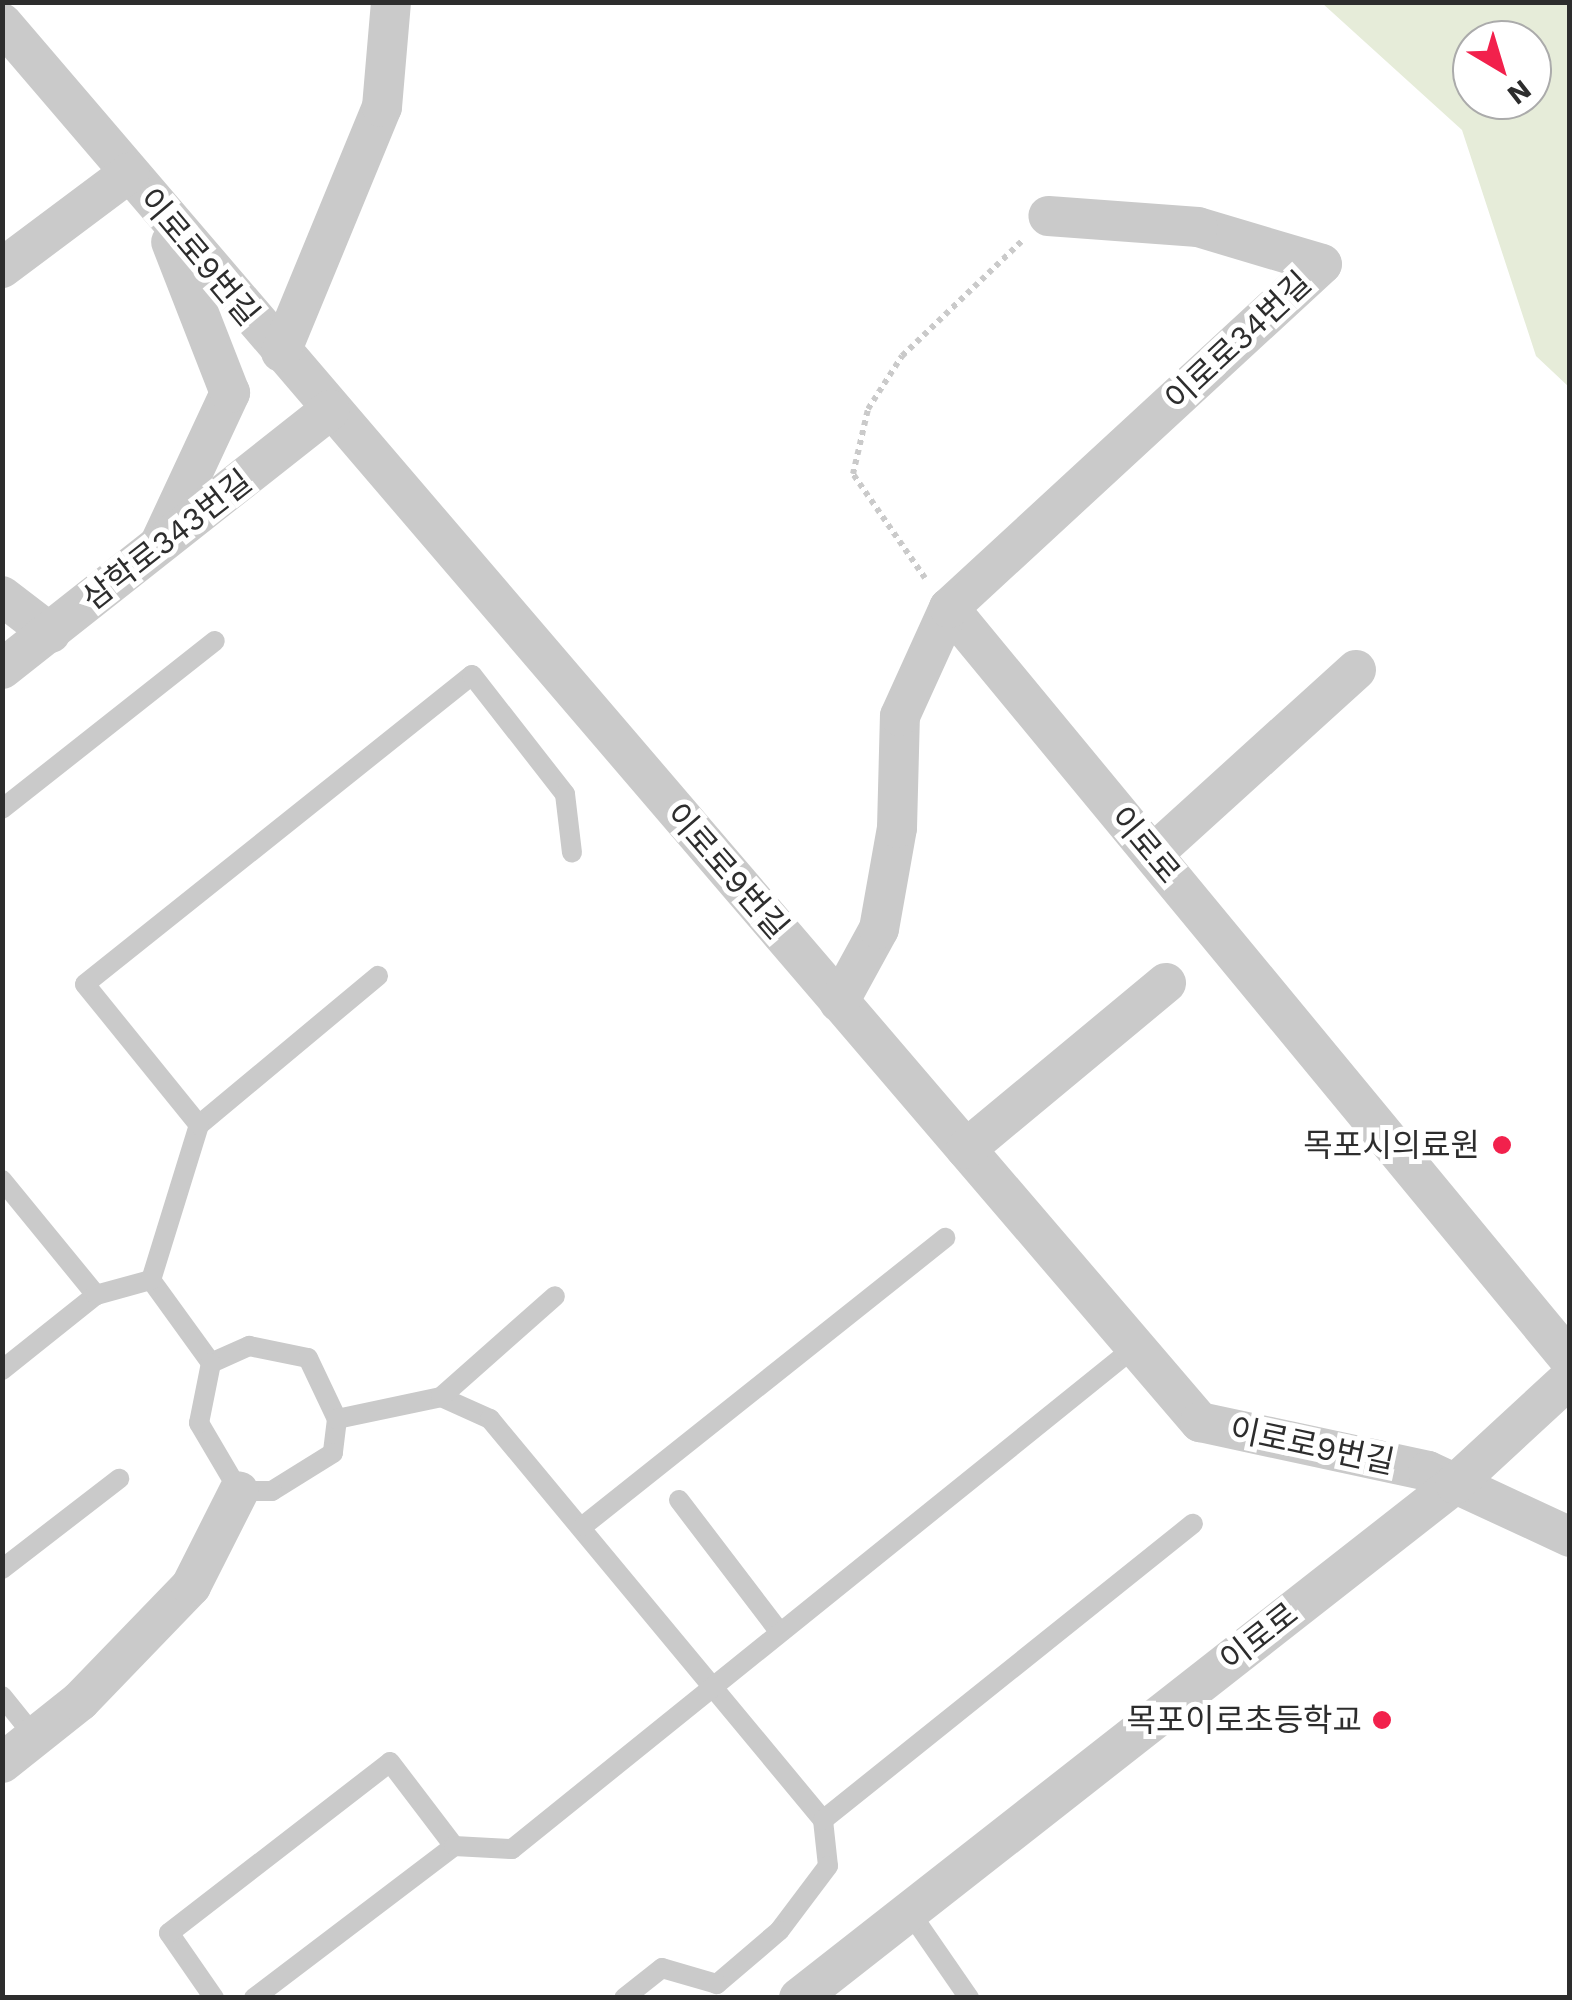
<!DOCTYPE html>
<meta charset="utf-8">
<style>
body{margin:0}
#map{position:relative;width:1572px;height:2000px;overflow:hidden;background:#fff;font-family:"Work Sans","Noto Sans KR",sans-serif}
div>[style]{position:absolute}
.green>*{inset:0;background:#e6ecd9}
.path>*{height:6px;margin-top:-3px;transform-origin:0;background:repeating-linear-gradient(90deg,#cacaca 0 5px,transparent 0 10px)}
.service>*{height:20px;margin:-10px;padding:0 10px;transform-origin:10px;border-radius:10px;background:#cacaca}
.minor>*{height:40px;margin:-20px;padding:0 20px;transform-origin:20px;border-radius:20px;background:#cacaca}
.dots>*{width:28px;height:28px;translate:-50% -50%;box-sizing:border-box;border:5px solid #fff;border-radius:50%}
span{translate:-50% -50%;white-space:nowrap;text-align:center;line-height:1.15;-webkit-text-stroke:10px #fff;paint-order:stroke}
.street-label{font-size:32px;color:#2d2d2d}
.poi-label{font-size:32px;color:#2d2d2d}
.right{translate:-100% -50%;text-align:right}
.frame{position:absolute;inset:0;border:5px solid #2d2d2d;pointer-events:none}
.north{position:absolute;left:1452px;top:20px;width:100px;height:100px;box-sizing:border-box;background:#fff;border:2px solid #ababab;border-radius:50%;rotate:142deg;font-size:28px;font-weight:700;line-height:40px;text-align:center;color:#2d2d2d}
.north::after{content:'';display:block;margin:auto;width:35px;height:45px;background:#f2214c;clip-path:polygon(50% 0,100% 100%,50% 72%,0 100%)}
</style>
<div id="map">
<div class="green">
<div style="clip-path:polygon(evenodd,1322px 3px,1569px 3px,1569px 387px,1536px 356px,1462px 130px,1322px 3px,1472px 40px,1532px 40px,1532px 100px,1472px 100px,1472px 40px)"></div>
</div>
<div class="path">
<div style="left:925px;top:578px;width:126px;rotate:-124.7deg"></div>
<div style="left:853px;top:474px;width:67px;rotate:-77deg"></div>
<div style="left:868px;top:409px;width:63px;rotate:-57.3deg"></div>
<div style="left:902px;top:356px;width:166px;rotate:-43.8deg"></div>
</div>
<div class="service">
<div style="left:2px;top:809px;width:271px;rotate:-38.3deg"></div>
<div style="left:199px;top:1125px;width:233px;rotate:-39.8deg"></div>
<div style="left:2px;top:1180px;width:149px;rotate:50.7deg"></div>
<div style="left:96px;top:1295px;width:120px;rotate:141.4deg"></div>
<div style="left:151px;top:1280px;width:102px;rotate:54.1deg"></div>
<div style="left:211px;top:1363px;width:42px;rotate:-24.1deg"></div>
<div style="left:249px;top:1346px;width:60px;rotate:11.5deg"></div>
<div style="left:308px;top:1358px;width:68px;rotate:64.6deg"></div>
<div style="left:337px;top:1419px;width:34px;rotate:97deg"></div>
<div style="left:333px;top:1453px;width:72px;rotate:148.1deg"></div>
<div style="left:272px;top:1491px;width:33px;rotate:180deg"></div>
<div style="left:239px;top:1491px;width:79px;rotate:-120.5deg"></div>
<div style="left:199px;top:1423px;width:61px;rotate:-78.7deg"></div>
<div style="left:96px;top:1295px;width:57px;rotate:-15.3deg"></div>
<div style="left:151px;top:1280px;width:162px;rotate:-72.8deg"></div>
<div style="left:199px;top:1125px;width:181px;rotate:-129deg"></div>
<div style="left:85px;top:984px;width:495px;rotate:-38.6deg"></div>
<div style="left:472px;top:675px;width:151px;rotate:52deg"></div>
<div style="left:565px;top:794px;width:59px;rotate:83.2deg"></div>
<div style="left:441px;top:1397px;width:54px;rotate:24.2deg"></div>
<div style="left:490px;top:1419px;width:521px;rotate:50.29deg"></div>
<div style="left:823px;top:1820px;width:46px;rotate:83.8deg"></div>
<div style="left:828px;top:1866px;width:81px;rotate:127deg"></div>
<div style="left:779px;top:1931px;width:82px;rotate:139.5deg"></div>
<div style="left:717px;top:1984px;width:57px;rotate:-163.8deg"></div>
<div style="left:662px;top:1968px;width:48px;rotate:141.7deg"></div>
<div style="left:337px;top:1419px;width:106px;rotate:-11.9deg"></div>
<div style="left:441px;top:1397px;width:152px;rotate:-41.5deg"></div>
<div style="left:679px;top:1500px;width:163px;rotate:52.7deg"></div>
<div style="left:583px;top:1526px;width:463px;rotate:-38.5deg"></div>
<div style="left:2px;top:1569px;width:148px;rotate:-37.6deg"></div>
<div style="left:2px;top:1696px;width:53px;rotate:51.2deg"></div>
<div style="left:823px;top:1820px;width:474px;rotate:-38.7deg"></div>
<div style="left:909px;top:1911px;width:106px;rotate:55.4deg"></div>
<div style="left:214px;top:1998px;width:79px;rotate:-124.7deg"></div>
<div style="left:169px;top:1933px;width:279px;rotate:-37.7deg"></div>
<div style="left:390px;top:1762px;width:106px;rotate:52.7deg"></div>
<div style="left:254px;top:1998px;width:251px;rotate:-37.2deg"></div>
<div style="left:454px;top:1846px;width:58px;rotate:3deg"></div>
<div style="left:512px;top:1849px;width:800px;rotate:-38.86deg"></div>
</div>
<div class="minor">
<div style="left:2px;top:23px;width:1842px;rotate:49.43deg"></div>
<div style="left:1200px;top:1422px;width:233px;rotate:12.1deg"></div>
<div style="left:1428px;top:1471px;width:157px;rotate:24.9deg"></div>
<div style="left:2px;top:268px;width:159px;rotate:-36.8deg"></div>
<div style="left:281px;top:352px;width:265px;rotate:-67.6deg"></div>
<div style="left:382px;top:107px;width:105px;rotate:-85.1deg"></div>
<div style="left:160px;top:543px;width:166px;rotate:-65deg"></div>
<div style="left:230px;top:393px;width:162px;rotate:-111.3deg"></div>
<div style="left:2px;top:596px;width:61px;rotate:37.6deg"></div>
<div style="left:949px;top:608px;width:975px;rotate:50.45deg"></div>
<div style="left:2px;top:669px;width:418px;rotate:-38.3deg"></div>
<div style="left:1153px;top:854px;width:274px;rotate:-42.2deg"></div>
<div style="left:839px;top:1002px;width:83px;rotate:-61.3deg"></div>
<div style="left:879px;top:929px;width:103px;rotate:-79.9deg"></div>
<div style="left:897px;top:828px;width:112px;rotate:-88.5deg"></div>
<div style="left:900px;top:716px;width:119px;rotate:-65.6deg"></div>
<div style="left:949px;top:608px;width:507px;rotate:-42.68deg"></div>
<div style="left:1322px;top:264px;width:129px;rotate:-163.4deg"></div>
<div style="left:1198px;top:227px;width:150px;rotate:-175.8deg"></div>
<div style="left:966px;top:1149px;width:260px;rotate:-39.7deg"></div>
<div style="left:2px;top:1763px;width:100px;rotate:-38.5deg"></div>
<div style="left:80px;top:1701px;width:160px;rotate:-46deg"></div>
<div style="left:191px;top:1586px;width:106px;rotate:-63.2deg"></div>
<div style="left:799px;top:1998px;width:833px;rotate:-38.08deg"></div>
<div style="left:1455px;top:1484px;width:156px;rotate:-42.7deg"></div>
</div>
<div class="dots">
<div style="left:1502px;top:1145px;background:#f2214c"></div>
<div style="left:1382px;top:1720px;background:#f2214c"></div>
</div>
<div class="street-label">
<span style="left:199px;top:257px;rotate:50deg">이로로9번길</span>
<span style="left:1238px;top:341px;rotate:-43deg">이로로34번길</span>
<span style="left:167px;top:540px;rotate:-38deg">삼학로343번길</span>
<span style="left:1145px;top:845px;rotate:50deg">이로로</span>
<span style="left:727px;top:871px;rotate:49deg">이로로9번길</span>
<span style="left:1312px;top:1446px;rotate:12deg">이로로9번길</span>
<span style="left:1259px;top:1637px;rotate:-38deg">이로로</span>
</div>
<div class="poi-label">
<span class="right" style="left:1480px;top:1145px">목포시의료원</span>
<span class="right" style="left:1362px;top:1720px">목포이로초등학교</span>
</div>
<div class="frame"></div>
<div class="north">N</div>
</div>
